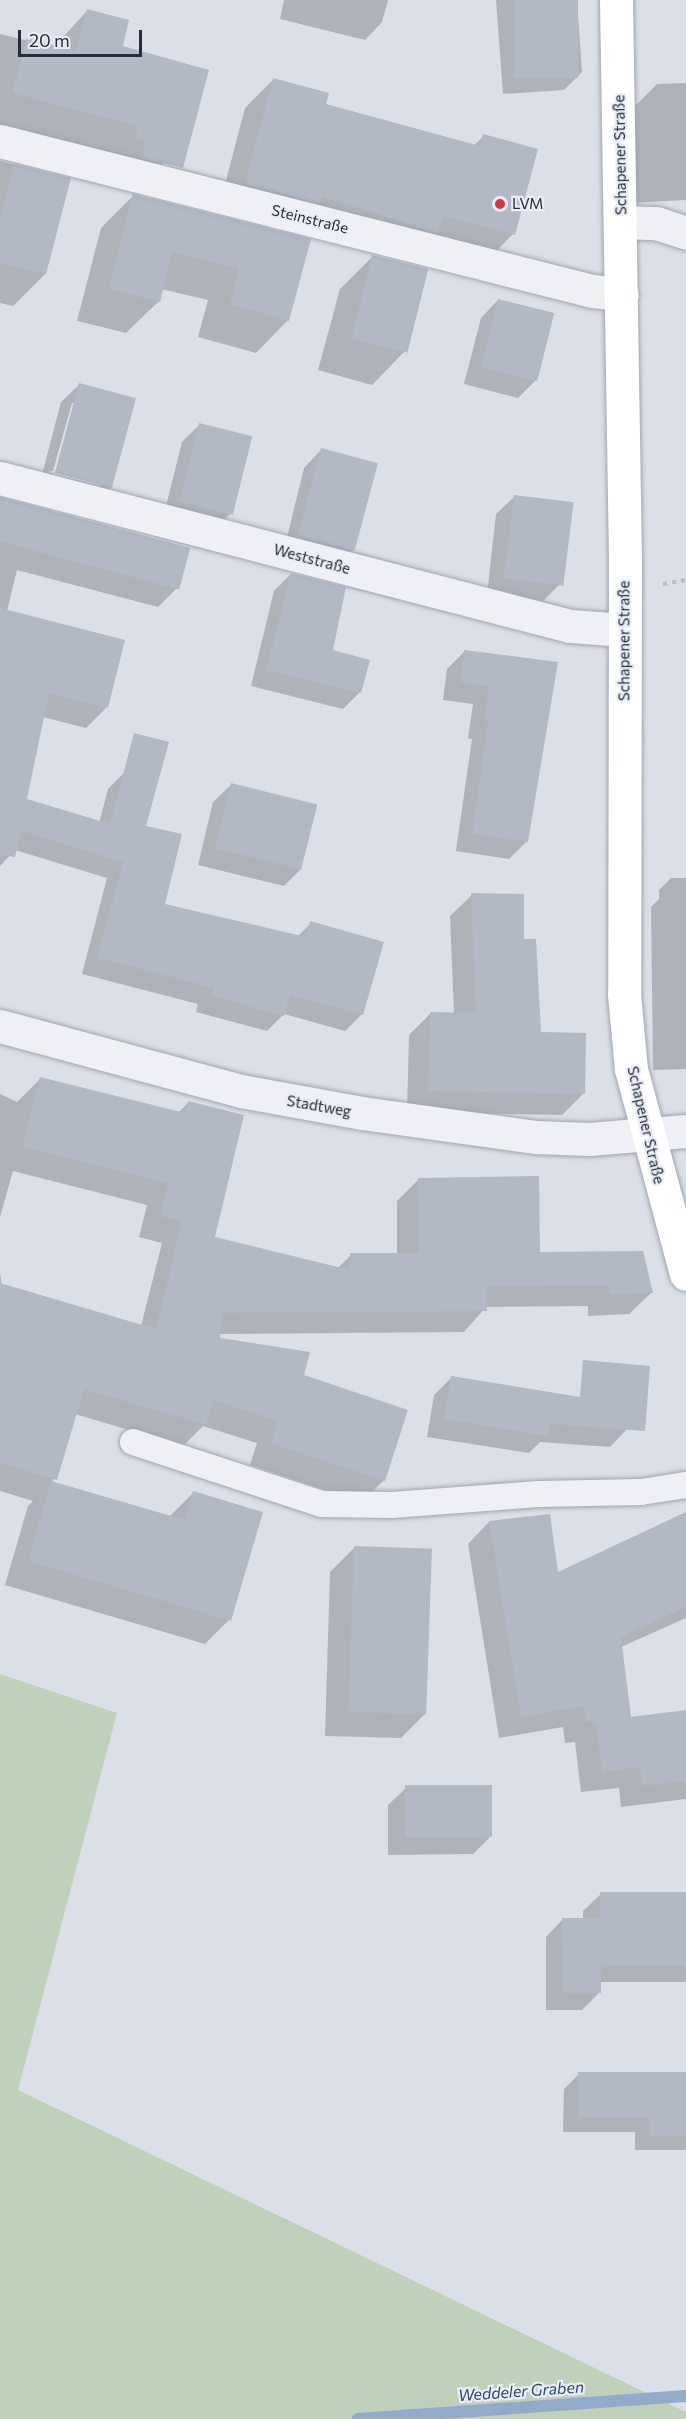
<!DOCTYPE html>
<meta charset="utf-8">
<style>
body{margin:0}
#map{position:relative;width:686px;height:2419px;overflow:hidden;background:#dbdfe7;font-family:Commissioner,sans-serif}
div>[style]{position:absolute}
.green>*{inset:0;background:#c0d1bb}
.shadow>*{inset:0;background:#0003}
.stream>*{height:12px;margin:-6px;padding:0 6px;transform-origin:6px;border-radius:6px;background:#92abca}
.building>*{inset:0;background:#b2b8c4;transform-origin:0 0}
.path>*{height:4px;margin-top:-2px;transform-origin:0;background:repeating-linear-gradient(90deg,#b9bdc5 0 4.5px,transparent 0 9px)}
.roads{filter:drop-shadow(0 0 2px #a0a6b1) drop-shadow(0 0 2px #a0a6b1)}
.lane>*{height:26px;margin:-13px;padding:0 13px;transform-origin:13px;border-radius:13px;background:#eef0f5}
.street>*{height:33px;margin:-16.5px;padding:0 16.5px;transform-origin:16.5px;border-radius:16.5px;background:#eef0f5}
.secondary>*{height:33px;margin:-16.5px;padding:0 16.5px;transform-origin:16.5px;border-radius:16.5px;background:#fff}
.dots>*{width:16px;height:16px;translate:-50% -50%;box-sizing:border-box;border:3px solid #eaeef4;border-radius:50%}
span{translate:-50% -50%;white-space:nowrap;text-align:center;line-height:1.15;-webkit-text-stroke:4.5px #eaeef4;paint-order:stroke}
.street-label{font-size:15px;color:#242c3d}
.poi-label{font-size:15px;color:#242c3d}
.left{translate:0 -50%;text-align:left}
.water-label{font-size:16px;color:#2b4874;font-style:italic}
.scale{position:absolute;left:18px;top:30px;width:124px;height:27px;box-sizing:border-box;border:3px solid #242c3d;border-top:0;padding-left:8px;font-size:18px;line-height:21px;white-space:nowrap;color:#242c3d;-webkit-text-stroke:4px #eaeef4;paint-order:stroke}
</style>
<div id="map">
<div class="green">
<div style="clip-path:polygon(0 1674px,117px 1713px,18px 2090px,686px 2412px,686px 2419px,0 2419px)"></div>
</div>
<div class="shadow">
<div style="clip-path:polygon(284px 0,388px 0,382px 22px,365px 40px,280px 19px)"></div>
<div style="clip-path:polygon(496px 0,577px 0,582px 72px,564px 90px,503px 94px)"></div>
<div style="clip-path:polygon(87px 11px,121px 47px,189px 138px,157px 170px,0 130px,0 34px,54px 47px)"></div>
<div style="clip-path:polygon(273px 80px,324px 105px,474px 145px,484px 136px,513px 234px,486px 262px,218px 211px,245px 108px)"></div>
<div style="clip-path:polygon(686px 83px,686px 200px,629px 203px,624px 117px,657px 84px)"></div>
<div style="clip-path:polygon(0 161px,69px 179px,45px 274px,13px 306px,0 303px)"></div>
<div style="clip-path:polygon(133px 196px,310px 240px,288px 320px,256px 353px,198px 337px,208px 300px,161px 289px,159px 301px,126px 333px,77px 321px,101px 228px)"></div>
<div style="clip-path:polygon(373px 256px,404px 352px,372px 385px,318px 370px,340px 289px)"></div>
<div style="clip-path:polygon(498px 300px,536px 380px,518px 398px,464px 384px,481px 318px)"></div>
<div style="clip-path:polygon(evenodd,79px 385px,111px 487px,93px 505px,38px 490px,61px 402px,79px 385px,72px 403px,75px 403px,101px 486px,55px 475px,54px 480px,53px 474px,47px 472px,53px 471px,72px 403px)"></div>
<div style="clip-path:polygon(200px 424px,230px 514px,212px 531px,163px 518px,182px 442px)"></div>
<div style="clip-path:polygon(321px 450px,354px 550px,337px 568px,283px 554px,304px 468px)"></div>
<div style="clip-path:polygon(514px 497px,560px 584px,543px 601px,487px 595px,496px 514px)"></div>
<div style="clip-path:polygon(0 499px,179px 586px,158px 607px,17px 570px,7px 611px,106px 708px,86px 728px,0 706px)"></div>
<div style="clip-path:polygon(291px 574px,332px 651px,360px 692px,343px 709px,251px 686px,274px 591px)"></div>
<div style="clip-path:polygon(464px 652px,557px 663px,527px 841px,509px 859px,456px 851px,472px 739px,468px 738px,473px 704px,443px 700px,447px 669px)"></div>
<div style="clip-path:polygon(0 745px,25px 800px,99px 823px,108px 789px,125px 772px,144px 827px,164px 906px,297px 937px,311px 923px,362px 1014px,345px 1031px,284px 1014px,267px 1031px,196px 1012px,198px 1004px,82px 974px,107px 878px,15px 850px,0 866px)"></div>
<div style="clip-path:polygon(231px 785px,301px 869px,284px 886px,198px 865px,213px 802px)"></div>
<div style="clip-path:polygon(671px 878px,686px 878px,686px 1069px,653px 1070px,651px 907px,659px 899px,659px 890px)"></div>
<div style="clip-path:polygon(472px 895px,523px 941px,540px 1034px,583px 1094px,562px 1115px,407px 1112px,409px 1035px,431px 1013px,454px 1014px,450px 916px)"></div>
<div style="clip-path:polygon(40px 1079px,178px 1113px,188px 1103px,213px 1239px,337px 1269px,351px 1255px,397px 1255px,397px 1201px,419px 1179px,539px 1254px,651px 1293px,629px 1314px,588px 1316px,588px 1306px,486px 1307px,464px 1332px,219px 1334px,219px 1339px,302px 1376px,384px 1480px,362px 1502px,250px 1465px,257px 1443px,203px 1426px,183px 1446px,75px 1414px,52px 1483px,169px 1517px,193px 1493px,229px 1620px,205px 1644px,5px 1585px,28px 1506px,33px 1501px,0 1491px,0 1273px,2px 1286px,141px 1326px,162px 1243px,139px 1237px,147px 1205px,13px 1171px,0 1217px,0 1094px,17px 1102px)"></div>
<div style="clip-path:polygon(452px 1377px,627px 1429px,610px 1447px,540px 1442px,529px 1453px,427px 1437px,434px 1395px)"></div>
<div style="clip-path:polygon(686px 1514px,686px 1618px,621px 1647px,630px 1719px,686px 1712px,686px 1799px,621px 1807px,619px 1788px,581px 1792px,575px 1742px,565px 1743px,563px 1727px,499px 1738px,468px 1544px,489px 1522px,557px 1574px)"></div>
<div style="clip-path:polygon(354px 1548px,425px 1714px,401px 1738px,325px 1736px,330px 1572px)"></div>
<div style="clip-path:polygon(406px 1788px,490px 1837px,473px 1854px,388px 1855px,388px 1805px)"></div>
<div style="clip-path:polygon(686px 1893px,686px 1982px,599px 1982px,599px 1993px,582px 2010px,546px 2010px,546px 1937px,563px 1919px,583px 1919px,583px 1911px,601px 1894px)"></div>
<div style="clip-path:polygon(686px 2073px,686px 2150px,635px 2150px,635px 2132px,563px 2132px,564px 2089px,579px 2074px)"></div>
</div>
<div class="stream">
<div style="left:358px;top:2419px;width:329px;rotate:-4deg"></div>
</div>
<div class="building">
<div style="left:514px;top:0;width:64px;height:78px"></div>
<div style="clip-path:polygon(87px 9px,129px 20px,123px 46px,209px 70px,183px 168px,142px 158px,146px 141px,135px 138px,138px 126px,12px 93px,27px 38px,76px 51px)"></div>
<div style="clip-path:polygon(273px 78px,329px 93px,326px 104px,480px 146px,483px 134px,538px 149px,515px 235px,443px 216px,438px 233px,323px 197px,321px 203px,245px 184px)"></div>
<div style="clip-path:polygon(14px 164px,71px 178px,46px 274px,0 263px,0 221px)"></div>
<div style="clip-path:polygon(133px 194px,311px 239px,289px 321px,230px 304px,239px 268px,172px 252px,160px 302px,109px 289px)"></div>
<div style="left:372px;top:255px;width:58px;height:86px;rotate:14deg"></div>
<div style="left:498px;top:299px;width:58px;height:70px;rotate:14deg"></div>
<div style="left:79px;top:383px;width:59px;height:93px;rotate:15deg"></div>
<div style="left:199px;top:423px;width:55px;height:81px;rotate:14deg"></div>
<div style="left:321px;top:448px;width:59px;height:90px;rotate:15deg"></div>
<div style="left:514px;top:495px;width:60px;height:84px;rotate:7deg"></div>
<div style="left:0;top:497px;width:197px;height:43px;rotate:15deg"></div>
<div style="clip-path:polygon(291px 573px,346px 587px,333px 650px,370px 660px,361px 693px,266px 670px)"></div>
<div style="clip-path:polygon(0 608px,125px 640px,108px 708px,49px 693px,27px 799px,110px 824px,134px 733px,169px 742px,146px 826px,182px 834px,165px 904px,306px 937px,310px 921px,384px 942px,363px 1015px,290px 995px,284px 1016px,212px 996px,214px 988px,97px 958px,123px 862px,21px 831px,15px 857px,0 855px)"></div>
<div style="clip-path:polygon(464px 650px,558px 662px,528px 842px,472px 834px,488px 722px,484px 721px,489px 686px,460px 682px)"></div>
<div style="left:231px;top:783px;width:89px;height:67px;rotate:14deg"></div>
<div style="clip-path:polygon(471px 893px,524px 894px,524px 939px,536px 939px,541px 1032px,586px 1033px,585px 1094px,428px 1091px,430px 1012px,476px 1013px)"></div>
<div style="clip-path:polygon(40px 1077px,185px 1113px,188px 1101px,244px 1115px,215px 1237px,350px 1270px,350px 1253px,419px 1253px,418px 1178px,539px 1176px,540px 1252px,643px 1251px,653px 1293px,610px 1294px,609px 1285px,487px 1286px,487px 1311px,222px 1313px,220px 1338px,310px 1352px,304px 1375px,408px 1410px,385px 1481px,270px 1443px,278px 1421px,213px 1400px,206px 1425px,84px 1389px,57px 1480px,0 1463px,0 1283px,156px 1329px,182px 1221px,160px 1216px,168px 1183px,22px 1147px)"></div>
<div style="clip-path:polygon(583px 1360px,650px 1366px,645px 1431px,550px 1424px,548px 1436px,444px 1419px,451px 1376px,580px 1397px)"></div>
<div style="clip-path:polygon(51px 1481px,185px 1520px,193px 1491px,263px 1512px,231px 1621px,28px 1561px)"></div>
<div style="clip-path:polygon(686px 1512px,686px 1607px,621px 1637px,631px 1717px,686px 1710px,686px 1781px,642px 1786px,640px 1767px,602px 1772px,596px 1721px,586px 1722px,584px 1706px,521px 1717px,489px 1521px,550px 1514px,558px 1572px)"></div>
<div style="left:354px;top:1546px;width:78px;height:166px;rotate:2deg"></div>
<div style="left:492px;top:1785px;width:52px;height:87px;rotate:90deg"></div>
<div style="clip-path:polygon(600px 1892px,686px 1892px,686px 1965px,601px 1965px,601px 1993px,563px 1993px,562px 1918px,600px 1918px)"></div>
<div style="clip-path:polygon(578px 2072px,686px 2072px,686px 2136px,649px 2136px,649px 2117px,578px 2117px)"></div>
</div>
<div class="path">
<div style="left:663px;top:584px;width:23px;rotate:-10deg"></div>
</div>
<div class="roads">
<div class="lane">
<div style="left:133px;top:1442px;width:199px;rotate:18.2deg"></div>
<div style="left:322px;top:1504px;width:70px;rotate:0.8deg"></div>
<div style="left:392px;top:1505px;width:147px;rotate:-4.3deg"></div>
<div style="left:539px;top:1494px;width:102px;rotate:-1.1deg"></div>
<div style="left:641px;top:1492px;width:46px;rotate:-8.8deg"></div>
</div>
<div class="street">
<div style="left:0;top:141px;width:611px;rotate:14.22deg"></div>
<div style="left:592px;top:291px;width:30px;rotate:6deg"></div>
<div style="left:621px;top:222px;width:35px;rotate:2deg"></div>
<div style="left:656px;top:223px;width:32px;rotate:18deg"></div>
<div style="left:0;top:478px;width:589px;rotate:14.56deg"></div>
<div style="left:570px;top:626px;width:55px;rotate:4.2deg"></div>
<div style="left:0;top:1026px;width:250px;rotate:15.1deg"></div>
<div style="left:241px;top:1091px;width:123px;rotate:10.3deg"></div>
<div style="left:362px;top:1113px;width:176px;rotate:7.9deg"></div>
<div style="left:536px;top:1137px;width:53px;rotate:2.2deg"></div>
<div style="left:589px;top:1139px;width:97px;rotate:-4.7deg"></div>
</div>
<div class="secondary">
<div style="left:616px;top:0;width:559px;rotate:89.08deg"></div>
<div style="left:625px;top:559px;width:435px;rotate:90.1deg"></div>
<div style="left:624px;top:994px;width:75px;rotate:84.7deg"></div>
<div style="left:631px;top:1069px;width:212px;rotate:75deg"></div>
</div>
</div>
<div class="dots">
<div style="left:500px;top:204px;background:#d73444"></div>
</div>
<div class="street-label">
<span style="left:620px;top:155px;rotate:-91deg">Schapener Straße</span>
<span style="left:310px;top:219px;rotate:14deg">Steinstraße</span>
<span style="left:312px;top:559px;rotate:15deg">Weststraße</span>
<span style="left:624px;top:641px;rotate:-90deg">Schapener Straße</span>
<span style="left:319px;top:1106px;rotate:10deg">Stadtweg</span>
<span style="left:646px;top:1125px;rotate:77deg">Schapener Straße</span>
</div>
<div class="poi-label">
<span class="left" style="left:512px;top:204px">LVM</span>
</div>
<div class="water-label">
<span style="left:521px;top:2391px;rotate:-4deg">Weddeler Graben</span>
</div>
<div class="scale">20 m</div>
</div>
